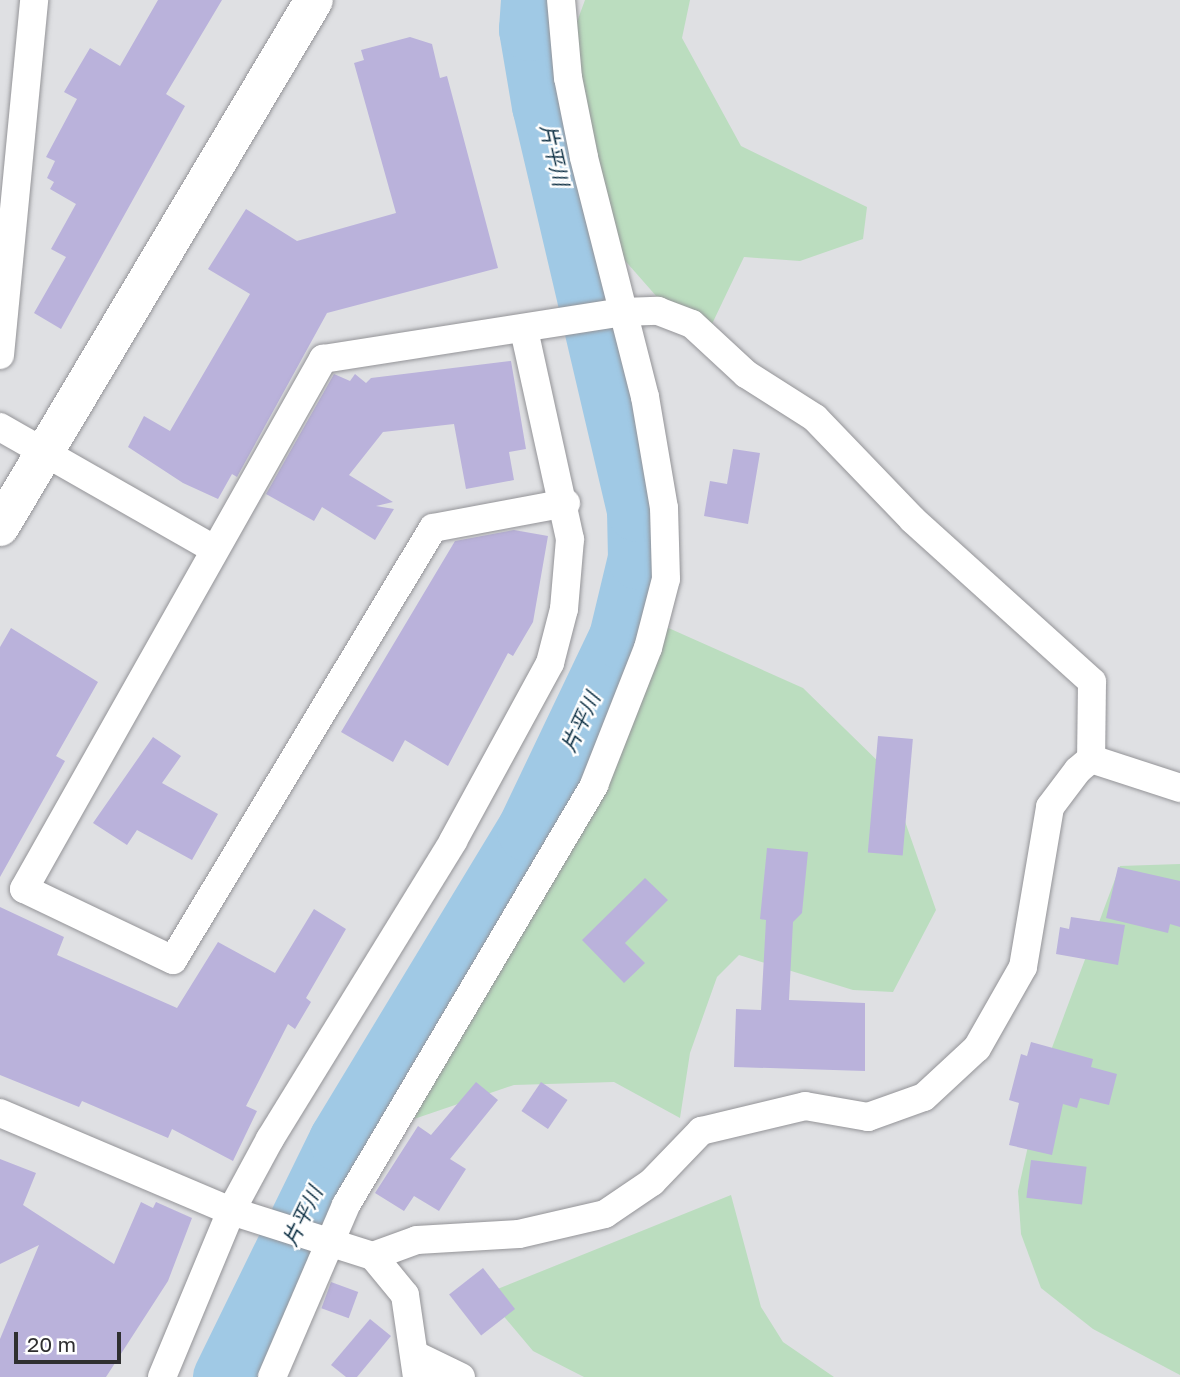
<!DOCTYPE html>
<meta charset="utf-8">
<style>
body{margin:0}
#map{position:relative;width:1180px;height:1377px;overflow:hidden;background:#dfe0e3;font-family:"Golos Text","Noto Sans JP",sans-serif}
div>[style]{position:absolute}
.green>*{inset:0;background:#bbddbf}
.river>*{height:63px;margin:-31.5px;padding:0 31.5px;transform-origin:31.5px;border-radius:31.5px;background:#a0c9e5}
.building>*{inset:0;background:#bab2db;transform-origin:0 0}
.roads{filter:drop-shadow(0 0 2px #949498) drop-shadow(0 0 2px #949498)}
.street>*{height:28px;margin:-14px;padding:0 14px;transform-origin:14px;border-radius:14px;background:#fff}
.secondary>*{height:38px;margin:-19px;padding:0 19px;transform-origin:19px;border-radius:19px;background:#fff}
span{translate:-50% -50%;white-space:nowrap;text-align:center;line-height:1.15;-webkit-text-stroke:5px #fff;paint-order:stroke}
.water-label{font-size:21px;color:#0f3145;font-style:italic}
.scale{position:absolute;left:14px;top:1332px;width:107px;height:32px;box-sizing:border-box;border:4px solid #2f2f30;border-top:0;padding-left:9px;font-size:21px;line-height:24px;white-space:nowrap;color:#2f2f30;-webkit-text-stroke:5px #fff;paint-order:stroke}
</style>
<div id="map">
<div class="green">
<div style="clip-path:polygon(585px 0,690px 0,682px 38px,741px 146px,867px 207px,863px 239px,800px 261px,744px 257px,701px 347px,621px 256px,571px 38px)"></div>
<div style="clip-path:polygon(655px 622px,803px 688px,887px 770px,936px 910px,893px 992px,853px 990px,739px 955px,717px 977px,690px 1053px,680px 1118px,614px 1082px,514px 1085px,414px 1119px,485px 964px,559px 861px)"></div>
<div style="clip-path:polygon(1180px 864px,1180px 1375px,1093px 1329px,1041px 1288px,1021px 1234px,1018px 1191px,1047px 1061px,1120px 866px)"></div>
<div style="clip-path:polygon(731px 1195px,761px 1307px,783px 1342px,834px 1377px,584px 1377px,533px 1351px,485px 1294px)"></div>
</div>
<div class="river">
<div style="left:224px;top:1377px;width:264px;rotate:-63.9deg"></div>
<div style="left:340px;top:1140px;width:363px;rotate:-58.8deg"></div>
<div style="left:528px;top:830px;width:214px;rotate:-64.5deg"></div>
<div style="left:620px;top:637px;width:81px;rotate:-76.5deg"></div>
<div style="left:639px;top:558px;width:48px;rotate:-91.2deg"></div>
<div style="left:638px;top:510px;width:415px;rotate:-103.2deg"></div>
<div style="left:543px;top:106px;width:78px;rotate:-99.6deg"></div>
<div style="left:530px;top:29px;width:29px;rotate:-86deg"></div>
</div>
<div class="building">
<div style="clip-path:polygon(158px 0,222px 0,166px 94px,185px 106px,61px 329px,34px 313px,66px 257px,51px 249px,76px 204px,50px 189px,54px 182px,47px 178px,55px 161px,46px 157px,77px 99px,64px 92px,90px 48px,120px 66px)"></div>
<div style="clip-path:polygon(410px 37px,432px 44px,440px 78px,447px 76px,498px 268px,327px 313px,237px 477px,232px 474px,218px 499px,183px 483px,128px 447px,144px 416px,170px 431px,250px 294px,208px 269px,246px 209px,297px 241px,396px 213px,354px 63px,364px 60px,361px 50px)"></div>
<div style="clip-path:polygon(511px 361px,526px 449px,509px 452px,514px 480px,466px 489px,454px 424px,383px 432px,349px 475px,393px 502px,376px 506px,394px 509px,375px 540px,322px 507px,314px 521px,266px 494px,334px 374px,350px 381px,355px 374px,366px 383px,371px 378px)"></div>
<div style="clip-path:polygon(733px 449px,760px 453px,748px 524px,704px 516px,710px 481px,727px 484px)"></div>
<div style="clip-path:polygon(514px 530px,548px 536px,533px 622px,513px 656px,508px 653px,448px 766px,405px 740px,393px 762px,341px 732px,455px 541px)"></div>
<div style="clip-path:polygon(11px 628px,98px 682px,56px 756px,65px 761px,0 877px,0 647px)"></div>
<div style="left:878px;top:736px;width:35px;height:117px;rotate:5deg"></div>
<div style="clip-path:polygon(153px 737px,181px 756px,162px 783px,218px 814px,192px 860px,137px 830px,127px 845px,93px 823px)"></div>
<div style="clip-path:polygon(767px 848px,808px 852px,802px 913px,793px 922px,789px 1000px,865px 1003px,865px 1071px,734px 1067px,736px 1009px,761px 1010px,766px 920px,760px 919px)"></div>
<div style="clip-path:polygon(1118px 867px,1180px 881px,1180px 927px,1170px 924px,1168px 933px,1106px 918px)"></div>
<div style="clip-path:polygon(645px 878px,668px 900px,625px 943px,645px 963px,624px 983px,582px 940px)"></div>
<div style="clip-path:polygon(0 907px,64px 937px,57px 955px,177px 1008px,218px 942px,275px 973px,314px 909px,346px 929px,306px 998px,311px 1002px,295px 1029px,288px 1024px,246px 1106px,257px 1111px,233px 1161px,172px 1129px,168px 1138px,82px 1101px,79px 1107px,0 1075px)"></div>
<div style="clip-path:polygon(1071px 917px,1125px 925px,1118px 965px,1056px 954px,1060px 927px,1069px 929px)"></div>
<div style="clip-path:polygon(1031px 1042px,1093px 1059px,1091px 1067px,1117px 1074px,1109px 1105px,1080px 1098px,1077px 1108px,1063px 1104px,1052px 1155px,1009px 1145px,1019px 1103px,1009px 1100px,1021px 1054px,1027px 1056px)"></div>
<div style="clip-path:polygon(476px 1082px,498px 1100px,450px 1159px,466px 1169px,439px 1211px,414px 1196px,404px 1211px,375px 1193px,418px 1126px,431px 1135px)"></div>
<div style="left:541px;top:1082px;width:32px;height:35px;rotate:34deg"></div>
<div style="clip-path:polygon(0 1159px,36px 1173px,23px 1205px,114px 1264px,141px 1202px,153px 1208px,156px 1202px,192px 1218px,168px 1281px,106px 1377px,0 1377px,0 1339px,39px 1245px,0 1264px)"></div>
<div style="left:1031px;top:1160px;width:56px;height:38px;rotate:7deg"></div>
<div style="left:483px;top:1268px;width:52px;height:43px;rotate:52deg"></div>
<div style="left:331px;top:1282px;width:29px;height:28px;rotate:20deg"></div>
<div style="clip-path:polygon(370px 1319px,391px 1336px,357px 1377px,346px 1377px,331px 1365px)"></div>
</div>
<div class="roads">
<div class="street">
<div style="left:0;top:355px;width:357px;rotate:-84.5deg"></div>
<div style="left:0;top:427px;width:244px;rotate:29.7deg"></div>
<div style="left:566px;top:503px;width:135px;rotate:169.4deg"></div>
<div style="left:433px;top:528px;width:504px;rotate:121.04deg"></div>
<div style="left:173px;top:960px;width:165px;rotate:-154.5deg"></div>
<div style="left:24px;top:889px;width:609px;rotate:-60.57deg"></div>
<div style="left:323px;top:359px;width:303px;rotate:-8.9deg"></div>
<div style="left:622px;top:312px;width:36px;rotate:-2deg"></div>
<div style="left:658px;top:311px;width:36px;rotate:21deg"></div>
<div style="left:692px;top:324px;width:74px;rotate:42.8deg"></div>
<div style="left:746px;top:374px;width:82px;rotate:32.5deg"></div>
<div style="left:815px;top:418px;width:141px;rotate:46.1deg"></div>
<div style="left:913px;top:520px;width:241px;rotate:42.1deg"></div>
<div style="left:1092px;top:682px;width:77px;rotate:90.7deg"></div>
<div style="left:0;top:1113px;width:251px;rotate:23deg"></div>
<div style="left:231px;top:1211px;width:149px;rotate:17.6deg"></div>
<div style="left:373px;top:1256px;width:50px;rotate:50.6deg"></div>
<div style="left:405px;top:1295px;width:83px;rotate:81.7deg"></div>
<div style="left:373px;top:1256px;width:47px;rotate:-20deg"></div>
<div style="left:417px;top:1240px;width:102px;rotate:-3.4deg"></div>
<div style="left:519px;top:1234px;width:88px;rotate:-13.1deg"></div>
<div style="left:605px;top:1214px;width:57px;rotate:-34.2deg"></div>
<div style="left:652px;top:1182px;width:71px;rotate:-46.1deg"></div>
<div style="left:701px;top:1131px;width:107px;rotate:-13.5deg"></div>
<div style="left:805px;top:1106px;width:64px;rotate:9.9deg"></div>
<div style="left:868px;top:1117px;width:59px;rotate:-19.7deg"></div>
<div style="left:924px;top:1097px;width:72px;rotate:-42.8deg"></div>
<div style="left:977px;top:1048px;width:93px;rotate:-60.4deg"></div>
<div style="left:1023px;top:967px;width:162px;rotate:-80.4deg"></div>
<div style="left:1050px;top:807px;width:46px;rotate:-52.9deg"></div>
<div style="left:1078px;top:770px;width:17px;rotate:-40deg"></div>
<div style="left:1091px;top:759px;width:94px;rotate:18deg"></div>
<div style="left:415px;top:1355px;width:51px;rotate:25.6deg"></div>
<div style="left:162px;top:1377px;width:180px;rotate:-67.4deg"></div>
<div style="left:231px;top:1211px;width:82px;rotate:-61.6deg"></div>
<div style="left:270px;top:1139px;width:350px;rotate:-58.4deg"></div>
<div style="left:453px;top:841px;width:203px;rotate:-61.4deg"></div>
<div style="left:550px;top:663px;width:56px;rotate:-75.5deg"></div>
<div style="left:564px;top:609px;width:70px;rotate:-85.1deg"></div>
<div style="left:570px;top:539px;width:215px;rotate:-102.4deg"></div>
<div style="left:272px;top:1377px;width:187px;rotate:-66.7deg"></div>
<div style="left:346px;top:1205px;width:488px;rotate:-59.4deg"></div>
<div style="left:594px;top:785px;width:147px;rotate:-68.5deg"></div>
<div style="left:648px;top:648px;width:71px;rotate:-75.4deg"></div>
<div style="left:666px;top:579px;width:71px;rotate:-91.6deg"></div>
<div style="left:664px;top:508px;width:113px;rotate:-99.7deg"></div>
<div style="left:645px;top:397px;width:248px;rotate:-104.3deg"></div>
<div style="left:584px;top:157px;width:81px;rotate:-101.4deg"></div>
<div style="left:568px;top:78px;width:78px;rotate:-95.1deg"></div>
</div>
<div class="secondary">
<div style="left:0;top:527px;width:613px;rotate:-59.21deg"></div>
</div>
</div>
<div class="water-label">
<span style="left:555px;top:155px;rotate:77deg">片平川</span>
<span style="left:580px;top:722px;rotate:-65deg">片平川</span>
<span style="left:302px;top:1216px;rotate:-64deg">片平川</span>
</div>
<div class="scale">20 m</div>
</div>
